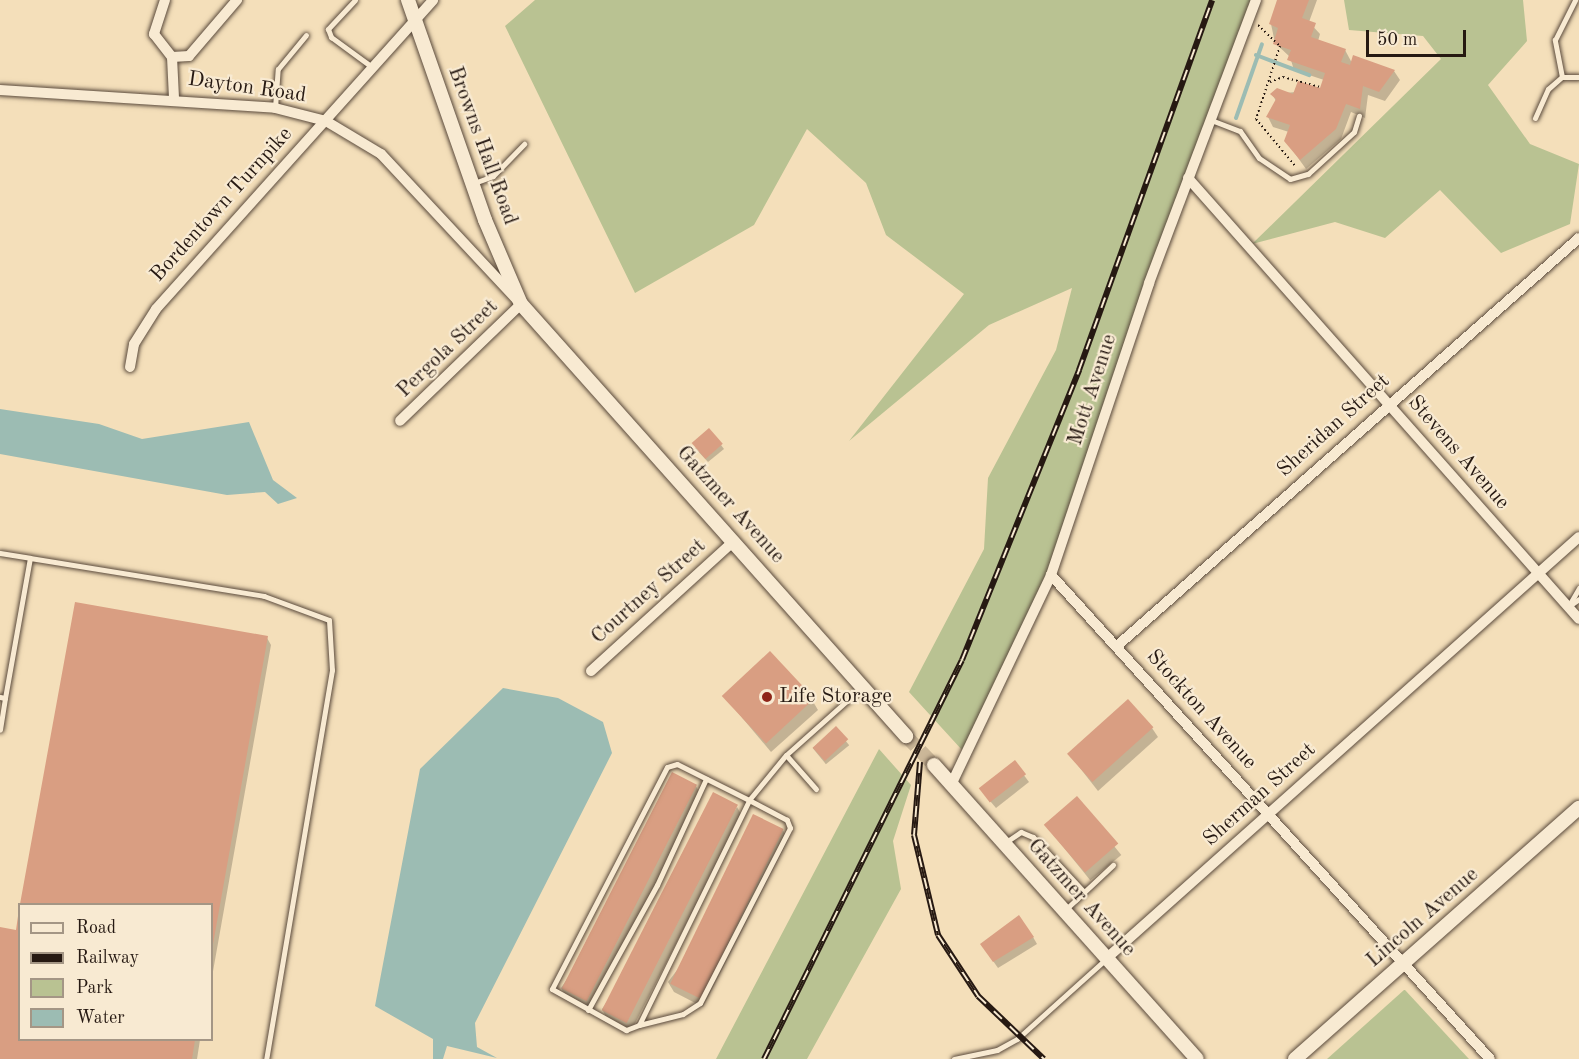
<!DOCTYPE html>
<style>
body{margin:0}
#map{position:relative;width:1579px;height:1059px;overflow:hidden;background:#f4dfba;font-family:"Old Standard TT",serif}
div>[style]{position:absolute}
.green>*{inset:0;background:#b9c292}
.water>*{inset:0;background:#9cbcb3}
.shadow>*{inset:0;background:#0003;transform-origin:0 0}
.stream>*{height:4px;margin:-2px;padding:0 2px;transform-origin:2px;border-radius:2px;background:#9cbcb3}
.building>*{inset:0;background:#d99e82;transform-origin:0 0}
.tertiary-tunnel>*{height:14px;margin-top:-7px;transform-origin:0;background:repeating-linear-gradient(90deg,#cbb798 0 14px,transparent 0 21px)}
.path>*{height:2px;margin-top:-1px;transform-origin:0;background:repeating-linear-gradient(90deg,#261912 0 1.5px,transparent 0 4.5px)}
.roads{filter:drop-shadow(0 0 2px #5a4a3c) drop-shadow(0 0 2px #5a4a3c)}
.service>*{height:5px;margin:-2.5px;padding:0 2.5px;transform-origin:2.5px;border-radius:2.5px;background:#f8ead2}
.minor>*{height:10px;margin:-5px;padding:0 5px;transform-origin:5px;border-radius:5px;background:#f8ead2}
.tertiary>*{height:14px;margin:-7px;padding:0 7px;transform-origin:7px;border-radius:7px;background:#f8ead2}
.rail>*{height:6px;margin-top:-3px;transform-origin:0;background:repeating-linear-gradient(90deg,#f8ead2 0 11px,#261912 0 22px);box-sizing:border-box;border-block:2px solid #261912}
.dots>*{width:16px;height:16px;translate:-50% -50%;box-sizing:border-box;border:3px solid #f8ead2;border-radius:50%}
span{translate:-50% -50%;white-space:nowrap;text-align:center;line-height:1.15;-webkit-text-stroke:4.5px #f8ead2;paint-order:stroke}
.street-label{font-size:21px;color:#261912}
.poi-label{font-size:21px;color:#261912}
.left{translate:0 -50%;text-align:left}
.legend{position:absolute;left:18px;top:903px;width:195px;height:138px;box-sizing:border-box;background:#f8ead2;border:2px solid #a49685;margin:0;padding:8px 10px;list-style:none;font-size:18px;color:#261912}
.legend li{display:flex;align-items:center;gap:12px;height:30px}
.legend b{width:30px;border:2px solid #a49685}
.scale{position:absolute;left:1366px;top:30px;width:100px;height:27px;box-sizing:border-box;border:3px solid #261912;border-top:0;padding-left:8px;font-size:18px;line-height:21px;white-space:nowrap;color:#261912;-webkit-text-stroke:4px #f8ead2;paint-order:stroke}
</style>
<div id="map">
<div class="green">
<div style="clip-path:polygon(535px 0,1253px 0,1048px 577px,962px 750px,909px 692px,984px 549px,988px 478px,1056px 350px,1072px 288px,989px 325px,849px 441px,964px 294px,886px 235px,866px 183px,807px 129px,754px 225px,635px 293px,505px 26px)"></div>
<div style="clip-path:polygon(1344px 0,1523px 0,1527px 41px,1488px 85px,1530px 144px,1579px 164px,1570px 224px,1501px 253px,1440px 190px,1385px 238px,1335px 222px,1252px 244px,1441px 59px,1423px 36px,1349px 30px)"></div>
<div style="clip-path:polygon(879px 749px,911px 785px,893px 841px,901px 889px,807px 1059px,716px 1059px)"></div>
<div style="clip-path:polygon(1405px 990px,1469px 1059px,1327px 1059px,1404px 990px)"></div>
</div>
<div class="water">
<div style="clip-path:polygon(0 409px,99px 424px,142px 439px,249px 422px,273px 480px,297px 498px,278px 504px,265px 492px,227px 495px,0 454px)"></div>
<div style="clip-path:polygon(503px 688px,558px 698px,603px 722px,612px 753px,475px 1023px,477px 1047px,497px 1058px,447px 1046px,443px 1059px,433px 1059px,433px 1039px,375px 1006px,420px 769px)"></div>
</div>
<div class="shadow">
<div style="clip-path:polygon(1279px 0,1317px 0,1309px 22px,1320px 34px,1318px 41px,1345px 50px,1352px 63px,1394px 71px,1400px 80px,1385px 101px,1368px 95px,1365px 118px,1351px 112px,1341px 139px,1306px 169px,1286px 141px,1289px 132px,1273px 127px,1268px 117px,1276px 101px,1272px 94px,1321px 90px,1324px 80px,1294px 70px,1290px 57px,1275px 43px,1271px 24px)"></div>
<div style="clip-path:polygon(721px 445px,724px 449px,708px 462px,695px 448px)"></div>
<div style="clip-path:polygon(76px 604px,267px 638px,271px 645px,212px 977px,212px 904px,22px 904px)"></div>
<div style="clip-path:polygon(723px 695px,812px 700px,818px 710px,771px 752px)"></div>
<div style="clip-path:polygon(1152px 728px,1158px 737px,1098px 791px,1069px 754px)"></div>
<div style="left:836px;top:729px;width:21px;height:30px;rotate:51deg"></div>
<div style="clip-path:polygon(1014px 762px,1029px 782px,996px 808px,985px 795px)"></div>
<div style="clip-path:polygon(696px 786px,701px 796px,590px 1010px,567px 998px,561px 988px)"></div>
<div style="left:1076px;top:799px;width:72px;height:40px;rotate:51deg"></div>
<div style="clip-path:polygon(737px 807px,742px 816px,631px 1031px,607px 1019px,602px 1009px)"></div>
<div style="clip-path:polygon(783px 830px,788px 840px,703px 1007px,674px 992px,668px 982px)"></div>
<div style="clip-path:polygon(20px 918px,20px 1040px,200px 1040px,197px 1059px,0 1059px,0 928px,17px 931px)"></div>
<div style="clip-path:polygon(1033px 937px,1037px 944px,998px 968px,986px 951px)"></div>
</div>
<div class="stream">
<div style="left:1256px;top:55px;width:57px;rotate:20.7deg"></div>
<div style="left:1236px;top:118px;width:78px;rotate:-70.6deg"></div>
</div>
<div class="building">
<div style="clip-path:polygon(1277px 0,1309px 0,1302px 18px,1316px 23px,1311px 37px,1346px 49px,1341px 62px,1350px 65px,1353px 55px,1395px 70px,1379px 92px,1363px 86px,1360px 109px,1346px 104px,1336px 129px,1300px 160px,1284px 141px,1290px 125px,1266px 117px,1276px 99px,1270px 94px,1277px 88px,1293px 94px,1298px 81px,1320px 88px,1325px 73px,1287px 60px,1291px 50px,1273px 44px,1278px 28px,1269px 24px)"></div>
<div style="left:709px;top:428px;width:21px;height:23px;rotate:49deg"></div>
<div style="clip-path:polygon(75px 602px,268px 636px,213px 944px,212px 904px,20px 904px)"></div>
<div style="left:770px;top:651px;width:65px;height:66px;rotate:47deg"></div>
<div style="left:1128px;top:699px;width:38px;height:82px;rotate:48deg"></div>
<div style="left:836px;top:726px;width:18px;height:32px;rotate:47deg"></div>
<div style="left:1015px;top:760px;width:18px;height:46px;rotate:52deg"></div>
<div style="left:672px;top:772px;width:28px;height:243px;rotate:27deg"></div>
<div style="left:713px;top:792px;width:28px;height:245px;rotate:27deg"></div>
<div style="left:1077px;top:796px;width:63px;height:44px;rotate:49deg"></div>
<div style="left:753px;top:814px;width:34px;height:189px;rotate:26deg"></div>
<div style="clip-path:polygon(1019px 915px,1034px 937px,993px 962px,980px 944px)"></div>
<div style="clip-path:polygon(18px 916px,20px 1040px,195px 1040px,192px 1059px,0 1059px,0 927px,16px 930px)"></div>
</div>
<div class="tertiary-tunnel">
<div style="left:906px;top:736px;width:40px;rotate:46deg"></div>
</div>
<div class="path">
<div style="left:1258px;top:25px;width:30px;rotate:44deg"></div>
<div style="left:1280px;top:46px;width:77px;rotate:108.2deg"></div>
<div style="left:1256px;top:119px;width:62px;rotate:50.2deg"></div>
<div style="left:1270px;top:82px;width:14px;rotate:-21deg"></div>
<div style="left:1283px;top:77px;width:39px;rotate:15deg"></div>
</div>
<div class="roads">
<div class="service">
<div style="left:355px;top:0;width:40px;rotate:133deg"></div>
<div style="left:328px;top:29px;width:9px;rotate:69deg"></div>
<div style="left:331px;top:37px;width:51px;rotate:36.2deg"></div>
<div style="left:1562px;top:77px;width:38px;rotate:-101deg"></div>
<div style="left:1555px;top:40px;width:45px;rotate:-63.4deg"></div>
<div style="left:275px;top:108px;width:39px;rotate:-86deg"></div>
<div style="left:278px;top:69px;width:44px;rotate:-50.5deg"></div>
<div style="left:1535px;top:118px;width:32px;rotate:-66deg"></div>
<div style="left:1548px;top:89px;width:18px;rotate:-41deg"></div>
<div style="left:1562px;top:77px;width:17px"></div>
<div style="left:1211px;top:120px;width:31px;rotate:21deg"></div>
<div style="left:1240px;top:131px;width:33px;rotate:55deg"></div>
<div style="left:1259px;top:158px;width:37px;rotate:34deg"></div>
<div style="left:1290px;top:179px;width:19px;rotate:-16deg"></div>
<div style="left:1308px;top:174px;width:62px;rotate:-42.4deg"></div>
<div style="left:1354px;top:132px;width:17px;rotate:-73deg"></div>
<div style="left:474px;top:183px;width:20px;rotate:-20deg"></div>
<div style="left:493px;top:176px;width:45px;rotate:-45.9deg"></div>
<div style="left:0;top:553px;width:30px;rotate:9deg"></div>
<div style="left:1569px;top:606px;width:12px;rotate:-35deg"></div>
<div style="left:1568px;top:607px;width:22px;rotate:-60deg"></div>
<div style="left:0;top:697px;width:5px;rotate:11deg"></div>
<div style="left:5px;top:698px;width:32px;rotate:99deg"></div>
<div style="left:5px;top:698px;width:142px;rotate:-79.9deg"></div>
<div style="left:30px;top:558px;width:237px;rotate:9.2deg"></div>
<div style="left:264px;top:596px;width:69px;rotate:20.3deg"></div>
<div style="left:329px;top:620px;width:50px;rotate:86.6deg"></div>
<div style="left:332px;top:670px;width:395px;rotate:99.6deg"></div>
<div style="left:816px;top:789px;width:45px;rotate:-131.4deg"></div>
<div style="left:786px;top:755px;width:102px;rotate:-41.8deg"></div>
<div style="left:1006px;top:842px;width:18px;rotate:-34deg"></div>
<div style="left:1021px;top:832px;width:13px;rotate:23deg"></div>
<div style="left:1033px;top:837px;width:75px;rotate:47.2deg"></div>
<div style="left:1065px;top:910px;width:66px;rotate:-43.2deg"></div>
<div style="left:588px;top:1010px;width:143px;rotate:-61.1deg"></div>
<div style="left:657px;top:885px;width:117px;rotate:-65.2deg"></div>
<div style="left:639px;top:1025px;width:45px;rotate:-14deg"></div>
<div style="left:683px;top:1014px;width:20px;rotate:-33deg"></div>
<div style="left:700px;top:1003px;width:197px;rotate:-62.8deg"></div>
<div style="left:790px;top:828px;width:9px;rotate:-111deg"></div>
<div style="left:787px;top:820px;width:43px;rotate:-152.2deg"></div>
<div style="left:749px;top:800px;width:80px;rotate:-153.4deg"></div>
<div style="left:677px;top:764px;width:10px;rotate:163deg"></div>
<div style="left:667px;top:767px;width:250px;rotate:117.4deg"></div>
<div style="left:552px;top:989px;width:85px;rotate:29deg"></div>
<div style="left:626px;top:1030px;width:14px;rotate:-21deg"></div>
<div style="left:639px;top:1025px;width:250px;rotate:-63.9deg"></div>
<div style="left:749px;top:800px;width:58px;rotate:-50.6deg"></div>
<div style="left:954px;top:1059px;width:44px;rotate:-11.8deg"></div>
<div style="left:997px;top:1050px;width:23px;rotate:-29deg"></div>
<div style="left:1017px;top:1039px;width:121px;rotate:-42deg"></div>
</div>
<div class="minor">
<div style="left:165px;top:0;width:36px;rotate:108deg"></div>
<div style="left:154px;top:34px;width:29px;rotate:52deg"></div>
<div style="left:172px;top:57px;width:41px;rotate:87.2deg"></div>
<div style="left:172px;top:57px;width:17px;rotate:-3deg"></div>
<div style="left:189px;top:56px;width:74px;rotate:-49.4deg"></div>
<div style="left:0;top:90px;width:276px;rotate:3.7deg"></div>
<div style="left:275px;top:108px;width:53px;rotate:14.3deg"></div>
<div style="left:326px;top:121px;width:64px;rotate:31deg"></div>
<div style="left:381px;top:154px;width:205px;rotate:47deg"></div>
<div style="left:521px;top:304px;width:168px;rotate:136deg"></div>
<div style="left:1188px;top:178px;width:589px;rotate:48.44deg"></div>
<div style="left:130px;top:367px;width:23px;rotate:-80deg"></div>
<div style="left:134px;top:344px;width:41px;rotate:-57.8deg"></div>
<div style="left:156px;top:309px;width:415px;rotate:-48.1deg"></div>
<div style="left:1051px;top:575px;width:653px;rotate:47.79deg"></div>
<div style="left:1117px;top:646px;width:616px;rotate:-41.45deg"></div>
<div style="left:591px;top:671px;width:193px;rotate:-42.3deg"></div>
<div style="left:951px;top:785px;width:233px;rotate:-64.5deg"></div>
<div style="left:1051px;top:575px;width:308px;rotate:-71.4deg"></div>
<div style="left:1149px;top:283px;width:303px;rotate:-69.3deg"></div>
<div style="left:1107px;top:958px;width:632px;rotate:-41.73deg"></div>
</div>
<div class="tertiary">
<div style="left:408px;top:0;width:233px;rotate:70.7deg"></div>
<div style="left:485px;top:220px;width:91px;rotate:66.8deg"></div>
<div style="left:521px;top:304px;width:579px;rotate:48.29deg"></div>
<div style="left:934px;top:765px;width:394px;rotate:48.2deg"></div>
<div style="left:1295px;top:1059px;width:379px;rotate:-41.5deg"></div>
</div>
</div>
<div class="rail">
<div style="left:920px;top:762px;width:73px;rotate:94.7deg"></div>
<div style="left:914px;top:835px;width:103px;rotate:76.5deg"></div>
<div style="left:938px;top:935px;width:73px;rotate:56.7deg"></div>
<div style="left:978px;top:996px;width:91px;rotate:43.7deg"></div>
<div style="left:764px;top:1059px;width:445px;rotate:-63.6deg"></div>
<div style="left:962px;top:660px;width:313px;rotate:-68deg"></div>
<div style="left:1079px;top:370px;width:393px;rotate:-70.2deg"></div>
</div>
<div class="dots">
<div style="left:767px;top:697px;background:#8f2418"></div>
</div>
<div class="street-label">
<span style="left:247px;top:88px;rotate:8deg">Dayton Road</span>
<span style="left:482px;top:146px;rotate:70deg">Browns Hall Road</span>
<span style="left:222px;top:205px;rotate:-48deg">Bordentown Turnpike</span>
<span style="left:448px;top:349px;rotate:-44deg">Pergola Street</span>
<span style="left:1093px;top:390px;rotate:-72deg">Mott Avenue</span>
<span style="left:1334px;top:426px;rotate:-42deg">Sheridan Street</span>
<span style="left:1458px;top:453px;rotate:49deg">Stevens Avenue</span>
<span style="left:730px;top:505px;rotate:48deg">Gatzmer Avenue</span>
<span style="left:649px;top:592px;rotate:-42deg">Courtney Street</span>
<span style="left:1201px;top:710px;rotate:48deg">Stockton Avenue</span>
<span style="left:1260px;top:795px;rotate:-42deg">Sherman Street</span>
<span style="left:1081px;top:898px;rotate:48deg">Gatzmer Avenue</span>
<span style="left:1423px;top:918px;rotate:-41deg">Lincoln Avenue</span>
</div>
<div class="poi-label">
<span class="left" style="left:779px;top:697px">Life Storage</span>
</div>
<ul class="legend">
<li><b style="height:8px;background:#f8ead2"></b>Road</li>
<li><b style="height:8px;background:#261912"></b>Railway</li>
<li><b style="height:16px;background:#b9c292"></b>Park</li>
<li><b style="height:16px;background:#9cbcb3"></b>Water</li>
</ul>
<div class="scale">50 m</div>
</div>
